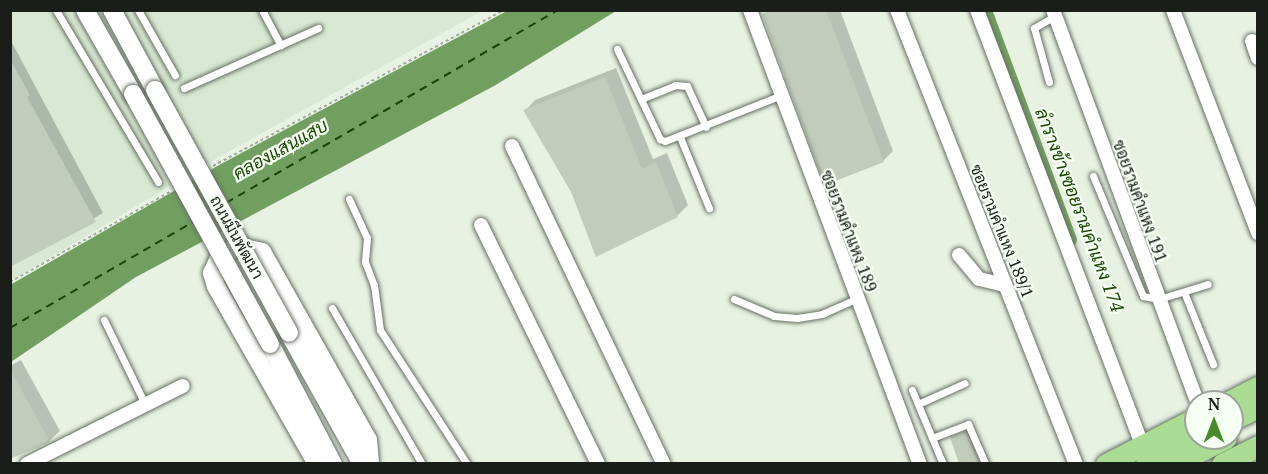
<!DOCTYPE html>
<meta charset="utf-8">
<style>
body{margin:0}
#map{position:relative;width:1268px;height:474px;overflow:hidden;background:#e7f2e3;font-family:"Noto Serif",Sarabun,serif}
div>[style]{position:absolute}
.built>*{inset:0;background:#d8e8d2}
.water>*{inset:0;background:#719f5f}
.shadow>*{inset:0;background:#0003}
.canal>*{height:12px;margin:-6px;padding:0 6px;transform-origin:6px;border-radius:6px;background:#719f5f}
.ferry>*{height:1.5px;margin-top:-0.75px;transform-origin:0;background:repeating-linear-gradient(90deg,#1b4801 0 8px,transparent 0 14px)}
.building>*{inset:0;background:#c1ccbd}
.path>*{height:2px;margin-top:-1px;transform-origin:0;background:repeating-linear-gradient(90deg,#a3aca0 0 3px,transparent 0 6px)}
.roads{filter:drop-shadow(0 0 2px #667063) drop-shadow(0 0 2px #667063)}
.lane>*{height:7px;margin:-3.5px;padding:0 3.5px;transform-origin:3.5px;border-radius:3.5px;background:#fff}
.street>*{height:14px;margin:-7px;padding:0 7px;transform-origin:7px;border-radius:7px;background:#fff}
.secondary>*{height:18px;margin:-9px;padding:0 9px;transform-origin:9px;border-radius:9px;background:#fff}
.primary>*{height:21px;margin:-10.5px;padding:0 10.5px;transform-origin:10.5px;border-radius:10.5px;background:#aadc94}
.bridges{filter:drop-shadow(0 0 2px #667063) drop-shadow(0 0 2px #667063)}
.secondary-bridge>*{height:18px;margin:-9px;padding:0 9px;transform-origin:9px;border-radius:9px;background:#fff}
span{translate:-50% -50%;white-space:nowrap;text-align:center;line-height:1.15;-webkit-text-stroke:4.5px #f6fff3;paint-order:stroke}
.street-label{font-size:16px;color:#1a1e19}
.water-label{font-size:18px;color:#1b4801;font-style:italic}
.frame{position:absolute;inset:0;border:12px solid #1a1e19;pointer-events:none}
.north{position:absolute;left:1184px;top:390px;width:60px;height:60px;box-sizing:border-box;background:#f6fff3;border:2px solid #9ea59c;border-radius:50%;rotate:0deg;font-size:16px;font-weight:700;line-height:24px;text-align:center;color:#1a1e19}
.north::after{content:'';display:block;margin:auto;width:21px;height:27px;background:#4a8b2c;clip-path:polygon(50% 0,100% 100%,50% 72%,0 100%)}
</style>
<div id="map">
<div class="built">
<div style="clip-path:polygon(11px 11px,482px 11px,210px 162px,11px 281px)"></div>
</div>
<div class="water">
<div style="clip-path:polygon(507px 11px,616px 11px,494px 86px,136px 277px,11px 362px,10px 285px,221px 164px)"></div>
</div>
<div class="shadow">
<div style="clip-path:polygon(768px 10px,840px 10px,893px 151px,883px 161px,764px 14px)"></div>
<div style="clip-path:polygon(10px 39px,103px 213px,10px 266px)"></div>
<div style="clip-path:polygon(616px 68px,653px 159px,667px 153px,688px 205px,677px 216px,572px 192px,525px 111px,535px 100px)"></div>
<div style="clip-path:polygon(21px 360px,60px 431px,49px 441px,10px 458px,10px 366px)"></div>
<div style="clip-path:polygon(967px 430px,981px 464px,961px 464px,951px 438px)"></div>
</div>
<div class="canal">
<div style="left:986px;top:10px;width:245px;rotate:69.7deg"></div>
</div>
<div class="ferry">
<div style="left:226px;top:203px;width:383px;rotate:-30.2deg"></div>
<div style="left:10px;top:328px;width:211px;rotate:-30.1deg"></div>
</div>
<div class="building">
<div style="clip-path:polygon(771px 10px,826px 10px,884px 162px,825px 185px,762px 14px)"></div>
<div style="clip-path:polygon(10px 59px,30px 95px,27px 97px,96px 222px,10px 267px)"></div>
<div style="clip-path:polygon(605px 77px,642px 169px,656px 162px,678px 217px,596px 257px,571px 192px,523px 110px)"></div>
<div style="clip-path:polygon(10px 369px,50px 442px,10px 459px)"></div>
<div style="clip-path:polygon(965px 431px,979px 464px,959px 464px,950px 437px)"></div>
</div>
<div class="path">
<div style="left:213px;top:166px;width:330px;rotate:-28.2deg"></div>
<div style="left:10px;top:282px;width:184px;rotate:-29.4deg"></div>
</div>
<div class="roads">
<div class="lane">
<div style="left:56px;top:10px;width:200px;rotate:59.3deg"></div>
<div style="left:138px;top:10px;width:75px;rotate:60.4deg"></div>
<div style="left:262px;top:10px;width:40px;rotate:62deg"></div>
<div style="left:617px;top:49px;width:100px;rotate:64.5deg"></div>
<div style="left:660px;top:139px;width:5px;rotate:22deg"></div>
<div style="left:665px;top:141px;width:126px;rotate:-21.5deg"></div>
<div style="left:1049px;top:82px;width:56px;rotate:-105.5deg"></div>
<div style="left:1034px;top:28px;width:24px;rotate:-30deg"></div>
<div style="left:184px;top:88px;width:147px;rotate:-24.1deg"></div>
<div style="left:641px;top:99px;width:37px;rotate:-22deg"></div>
<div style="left:675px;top:85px;width:12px;rotate:5deg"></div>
<div style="left:687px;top:86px;width:45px;rotate:65.1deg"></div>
<div style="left:680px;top:137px;width:77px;rotate:67.8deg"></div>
<div style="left:1093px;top:176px;width:130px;rotate:67.4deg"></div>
<div style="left:1143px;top:296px;width:16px;rotate:11deg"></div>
<div style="left:1159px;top:299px;width:51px;rotate:-17deg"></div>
<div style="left:349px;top:199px;width:43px;rotate:65.2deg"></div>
<div style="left:367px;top:238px;width:24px;rotate:95deg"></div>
<div style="left:365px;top:262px;width:25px;rotate:69deg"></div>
<div style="left:374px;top:285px;width:45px;rotate:82.4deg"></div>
<div style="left:380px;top:330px;width:160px;rotate:57deg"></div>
<div style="left:1184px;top:292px;width:78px;rotate:68.1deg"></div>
<div style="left:734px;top:299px;width:43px;rotate:23deg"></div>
<div style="left:774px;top:316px;width:23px;rotate:5deg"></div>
<div style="left:797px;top:318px;width:25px;rotate:-9deg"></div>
<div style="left:822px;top:314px;width:39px;rotate:-24deg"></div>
<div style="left:332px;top:308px;width:180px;rotate:60deg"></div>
<div style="left:104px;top:320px;width:93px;rotate:64deg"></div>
<div style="left:912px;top:390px;width:80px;rotate:67.3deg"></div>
<div style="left:918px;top:404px;width:51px;rotate:-24.1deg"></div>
<div style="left:932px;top:438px;width:39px;rotate:-21deg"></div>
<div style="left:968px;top:424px;width:43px;rotate:66.4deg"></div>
</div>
<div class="street">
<div style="left:750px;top:10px;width:485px;rotate:69.5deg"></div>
<div style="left:897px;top:10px;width:488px;rotate:68.5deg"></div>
<div style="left:977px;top:10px;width:465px;rotate:69.2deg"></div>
<div style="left:1053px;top:10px;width:418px;rotate:69.8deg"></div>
<div style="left:1173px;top:10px;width:239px;rotate:69.1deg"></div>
<div style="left:1252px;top:41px;width:18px;rotate:71deg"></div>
<div style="left:512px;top:146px;width:352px;rotate:64.5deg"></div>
<div style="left:481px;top:225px;width:266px;rotate:63.9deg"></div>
<div style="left:959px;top:255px;width:31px;rotate:50deg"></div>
<div style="left:979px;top:279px;width:27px;rotate:13deg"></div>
<div style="left:27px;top:464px;width:174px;rotate:-26.6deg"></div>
</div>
<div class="secondary">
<div style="left:85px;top:10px;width:97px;rotate:60.3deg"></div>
<div style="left:112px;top:10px;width:91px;rotate:61.7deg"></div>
<div style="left:289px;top:333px;width:150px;rotate:60.9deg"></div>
<div style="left:270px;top:344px;width:136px;rotate:62.3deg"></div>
<div style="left:317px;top:464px;width:205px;rotate:-119.6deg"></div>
<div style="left:216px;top:286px;width:14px;rotate:-107deg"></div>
<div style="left:212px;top:273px;width:14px;rotate:-65deg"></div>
<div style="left:218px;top:260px;width:23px;rotate:-38deg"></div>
<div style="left:236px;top:246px;width:27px;rotate:13deg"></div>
<div style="left:262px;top:252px;width:216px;rotate:60.6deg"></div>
<div style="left:368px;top:440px;width:24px;rotate:85deg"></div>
</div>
<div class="primary">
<div style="left:1228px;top:402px;width:34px;rotate:-27deg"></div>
<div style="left:1232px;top:420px;width:29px;rotate:-27deg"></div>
<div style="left:1106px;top:464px;width:101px;rotate:-27.1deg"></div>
<div style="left:1146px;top:464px;width:47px;rotate:-27.6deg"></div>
<div style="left:1174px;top:464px;width:58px;rotate:-26.6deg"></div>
<div style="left:1222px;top:464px;width:40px;rotate:-26.6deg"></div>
</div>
</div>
<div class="bridges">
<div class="secondary-bridge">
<div style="left:155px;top:90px;width:277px;rotate:61.1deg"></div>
<div style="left:133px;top:94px;width:285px;rotate:61.3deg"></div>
</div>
</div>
<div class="street-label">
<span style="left:1140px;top:201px;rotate:70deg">ซอยรามคำแหง 191</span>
<span style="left:849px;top:231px;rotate:69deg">ซอยรามคำแหง 189</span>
<span style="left:1002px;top:231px;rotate:68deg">ซอยรามคำแหง 189/1</span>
<span style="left:237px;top:237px;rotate:61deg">ถนนมีนพัฒนา</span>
</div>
<div class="water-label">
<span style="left:280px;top:149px;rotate:-29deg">คลองแสนแสบ</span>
<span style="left:1080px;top:210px;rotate:69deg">ลำรางข้างซอยรามคำแหง 174</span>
</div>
<div class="frame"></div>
<div class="north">N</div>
</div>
